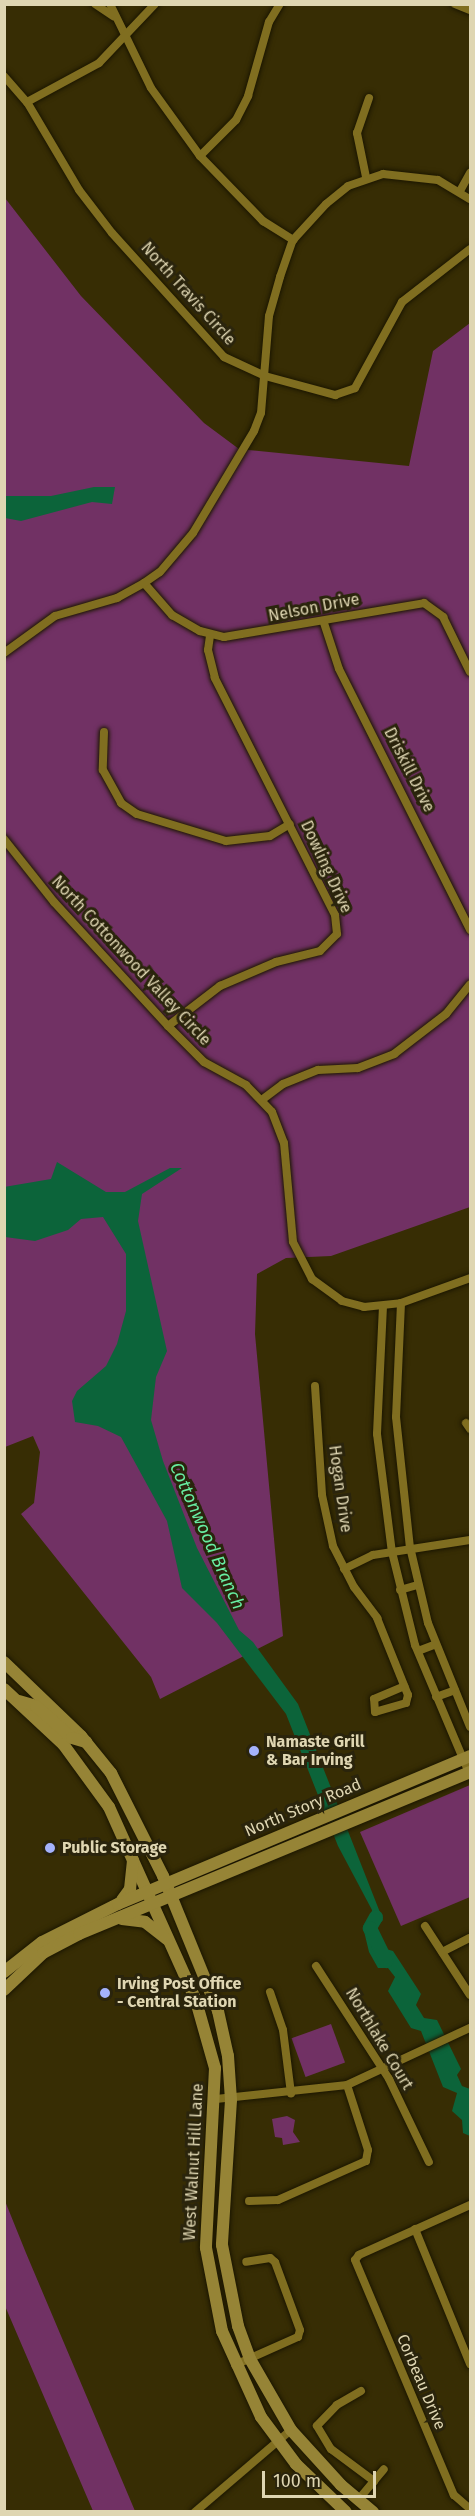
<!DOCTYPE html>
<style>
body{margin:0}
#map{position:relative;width:475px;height:2516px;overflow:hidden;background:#372d04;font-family:"Fira Sans",sans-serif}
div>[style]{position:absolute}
.green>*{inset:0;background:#713164;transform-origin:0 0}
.water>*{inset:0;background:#0c643a}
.river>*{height:14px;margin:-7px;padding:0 7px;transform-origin:7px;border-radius:7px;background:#0c643a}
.roads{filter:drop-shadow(0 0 2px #1b1601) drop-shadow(0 0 2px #1b1601)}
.street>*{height:8px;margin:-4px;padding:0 4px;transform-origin:4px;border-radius:4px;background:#806e20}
.secondary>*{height:12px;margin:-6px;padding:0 6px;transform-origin:6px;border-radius:6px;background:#968436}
.dots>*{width:16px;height:16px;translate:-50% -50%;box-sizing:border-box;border:3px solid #2a240c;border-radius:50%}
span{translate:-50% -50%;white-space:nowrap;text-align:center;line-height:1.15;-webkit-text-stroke:6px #2a240c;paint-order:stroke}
.street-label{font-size:16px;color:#dfd6b2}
.poi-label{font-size:16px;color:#dfd6b2;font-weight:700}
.left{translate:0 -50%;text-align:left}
.water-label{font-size:18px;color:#67eda1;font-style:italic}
.frame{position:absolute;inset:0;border:6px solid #dfd6b2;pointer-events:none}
.scale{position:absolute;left:262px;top:2471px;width:114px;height:27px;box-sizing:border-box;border:3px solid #dfd6b2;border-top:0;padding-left:8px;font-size:18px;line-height:21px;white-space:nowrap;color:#dfd6b2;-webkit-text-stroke:4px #2a240c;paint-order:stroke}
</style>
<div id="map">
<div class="green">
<div style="clip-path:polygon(5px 198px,81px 296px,204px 423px,239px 449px,409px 466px,433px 351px,470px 323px,470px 1207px,331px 1256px,286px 1258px,257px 1274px,255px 1334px,283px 1636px,160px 1699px,151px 1677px,21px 1514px,34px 1503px,40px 1452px,33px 1436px,5px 1447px)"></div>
<div style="clip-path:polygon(470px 1785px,470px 1897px,401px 1926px,360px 1832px)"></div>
<div style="left:331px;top:2024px;width:41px;height:42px;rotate:70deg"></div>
<div style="clip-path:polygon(287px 2116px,295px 2120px,293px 2132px,300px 2142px,283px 2145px,282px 2138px,275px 2137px,272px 2119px)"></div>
<div style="clip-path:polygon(5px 2201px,26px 2253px,135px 2511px,93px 2511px,5px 2306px)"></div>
</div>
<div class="water">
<div style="clip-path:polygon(94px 487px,115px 487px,112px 504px,92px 502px,21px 521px,5px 518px,5px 496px,51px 496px)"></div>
<div style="clip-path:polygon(57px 1162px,106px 1192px,125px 1192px,170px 1168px,182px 1168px,142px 1194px,138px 1221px,167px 1351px,156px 1377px,151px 1420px,163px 1461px,197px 1548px,239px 1630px,253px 1642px,298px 1704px,383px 1920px,368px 1938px,375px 1946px,393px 1951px,421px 1994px,416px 2005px,424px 2018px,437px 2020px,461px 2069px,457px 2075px,462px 2086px,470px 2089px,470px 2136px,463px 2133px,462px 2120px,452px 2111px,457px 2093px,443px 2087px,421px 2031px,411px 2028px,388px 1991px,395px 1977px,388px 1968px,378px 1968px,369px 1952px,363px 1927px,371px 1923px,372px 1910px,338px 1846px,286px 1714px,217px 1623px,182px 1588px,167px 1521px,121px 1437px,98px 1426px,75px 1422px,72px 1401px,77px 1391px,106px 1366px,117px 1344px,126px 1311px,126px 1254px,103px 1217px,81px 1219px,68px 1230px,35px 1241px,5px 1237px,4px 1187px,51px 1179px)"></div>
</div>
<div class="river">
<div style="left:376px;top:1917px;width:13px;rotate:119deg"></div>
<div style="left:370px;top:1928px;width:37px;rotate:64deg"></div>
</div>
<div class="roads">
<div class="street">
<div style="left:95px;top:4px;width:22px;rotate:34deg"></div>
<div style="left:110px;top:4px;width:93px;rotate:64deg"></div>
<div style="left:151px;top:88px;width:84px;rotate:54.2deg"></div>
<div style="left:200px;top:156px;width:91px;rotate:45.9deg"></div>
<div style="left:263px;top:221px;width:36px;rotate:32deg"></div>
<div style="left:455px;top:4px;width:16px;rotate:22deg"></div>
<div style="left:4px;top:76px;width:35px;rotate:49deg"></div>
<div style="left:27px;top:102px;width:102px;rotate:59.4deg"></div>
<div style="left:79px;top:190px;width:54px;rotate:52.5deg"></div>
<div style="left:112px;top:233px;width:167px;rotate:47.9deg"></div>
<div style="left:224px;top:357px;width:45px;rotate:24.9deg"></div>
<div style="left:265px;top:376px;width:73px;rotate:15.2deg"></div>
<div style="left:335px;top:395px;width:21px;rotate:-19deg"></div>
<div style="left:355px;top:388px;width:98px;rotate:-61.3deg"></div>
<div style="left:402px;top:302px;width:86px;rotate:-37.9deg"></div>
<div style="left:27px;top:102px;width:82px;rotate:-28.4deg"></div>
<div style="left:99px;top:63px;width:81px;rotate:-46.5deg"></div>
<div style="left:200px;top:156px;width:51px;rotate:-45deg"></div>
<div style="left:236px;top:120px;width:27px;rotate:-63deg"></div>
<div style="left:248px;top:96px;width:77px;rotate:-74.2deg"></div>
<div style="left:269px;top:22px;width:21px;rotate:-59deg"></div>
<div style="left:366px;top:177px;width:45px;rotate:-101.6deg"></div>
<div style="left:357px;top:133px;width:37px;rotate:-71deg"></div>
<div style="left:460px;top:191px;width:21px;rotate:-61deg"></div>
<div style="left:144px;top:583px;width:43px;rotate:48.8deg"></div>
<div style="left:172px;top:615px;width:32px;rotate:30deg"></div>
<div style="left:200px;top:631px;width:25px;rotate:14deg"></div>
<div style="left:224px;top:637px;width:203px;rotate:-9.6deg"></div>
<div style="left:424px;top:603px;width:24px;rotate:36deg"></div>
<div style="left:443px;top:617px;width:61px;rotate:63.9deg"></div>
<div style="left:324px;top:623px;width:48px;rotate:71.9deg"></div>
<div style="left:339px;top:669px;width:292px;rotate:63.3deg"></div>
<div style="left:4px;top:653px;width:63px;rotate:-36deg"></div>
<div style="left:55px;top:616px;width:65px;rotate:-16.2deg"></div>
<div style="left:117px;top:598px;width:31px;rotate:-29deg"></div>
<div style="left:144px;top:583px;width:19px;rotate:-35deg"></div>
<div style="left:160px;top:572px;width:51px;rotate:-49.8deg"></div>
<div style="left:193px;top:533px;width:119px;rotate:-59.1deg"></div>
<div style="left:254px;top:431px;width:19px;rotate:-69deg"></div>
<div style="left:261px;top:413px;width:97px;rotate:-85.3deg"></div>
<div style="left:269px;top:316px;width:41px;rotate:-74.2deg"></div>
<div style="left:280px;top:277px;width:39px;rotate:-71deg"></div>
<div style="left:293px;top:240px;width:49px;rotate:-47.5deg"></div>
<div style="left:326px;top:204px;width:28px;rotate:-39deg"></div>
<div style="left:348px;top:186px;width:37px;rotate:-19deg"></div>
<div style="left:383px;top:174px;width:55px;rotate:6.2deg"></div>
<div style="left:438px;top:180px;width:37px;rotate:31deg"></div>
<div style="left:104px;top:732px;width:38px;rotate:92deg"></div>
<div style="left:103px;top:770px;width:38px;rotate:61deg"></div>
<div style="left:121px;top:803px;width:19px;rotate:35deg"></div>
<div style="left:137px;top:814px;width:93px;rotate:16.9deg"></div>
<div style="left:226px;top:841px;width:44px;rotate:-6.5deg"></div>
<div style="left:270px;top:836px;width:23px;rotate:-31deg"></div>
<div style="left:4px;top:839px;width:80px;rotate:51.6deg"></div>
<div style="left:54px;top:902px;width:168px;rotate:47.4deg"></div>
<div style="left:168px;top:1026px;width:51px;rotate:45deg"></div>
<div style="left:204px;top:1062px;width:48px;rotate:28.7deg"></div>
<div style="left:246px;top:1085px;width:37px;rotate:46deg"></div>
<div style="left:272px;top:1112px;width:33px;rotate:69deg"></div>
<div style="left:284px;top:1143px;width:99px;rotate:84.8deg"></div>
<div style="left:293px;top:1242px;width:42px;rotate:62.8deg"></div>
<div style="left:312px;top:1279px;width:37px;rotate:36deg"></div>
<div style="left:342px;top:1301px;width:23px;rotate:15deg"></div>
<div style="left:364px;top:1307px;width:37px;rotate:-6deg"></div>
<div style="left:401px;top:1303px;width:73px;rotate:-19.9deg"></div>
<div style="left:168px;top:1026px;width:66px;rotate:-37.6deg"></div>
<div style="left:220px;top:986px;width:61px;rotate:-23.2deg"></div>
<div style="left:276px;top:962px;width:45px;rotate:-14deg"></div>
<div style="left:320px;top:951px;width:24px;rotate:-45deg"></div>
<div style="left:337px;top:934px;width:19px;rotate:-96deg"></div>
<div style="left:335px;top:915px;width:266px;rotate:-116.9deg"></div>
<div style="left:215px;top:678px;width:29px;rotate:-104deg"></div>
<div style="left:208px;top:650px;width:15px;rotate:-82deg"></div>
<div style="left:263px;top:1099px;width:25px;rotate:-37deg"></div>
<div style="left:283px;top:1084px;width:38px;rotate:-22deg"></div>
<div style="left:318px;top:1070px;width:40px;rotate:-2.9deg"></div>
<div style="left:358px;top:1068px;width:39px;rotate:-21deg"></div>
<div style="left:394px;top:1054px;width:66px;rotate:-37.6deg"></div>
<div style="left:446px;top:1014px;width:38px;rotate:-51deg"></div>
<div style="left:401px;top:1303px;width:114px;rotate:92.5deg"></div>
<div style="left:396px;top:1417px;width:131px;rotate:83.9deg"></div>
<div style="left:410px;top:1547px;width:78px;rotate:76.7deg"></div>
<div style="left:428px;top:1623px;width:112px;rotate:68deg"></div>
<div style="left:383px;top:1306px;width:128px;rotate:92.7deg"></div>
<div style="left:377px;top:1434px;width:119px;rotate:82.8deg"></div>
<div style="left:392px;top:1552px;width:96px;rotate:76.1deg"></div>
<div style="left:415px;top:1645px;width:139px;rotate:67.1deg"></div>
<div style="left:315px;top:1386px;width:109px;rotate:86.3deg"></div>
<div style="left:322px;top:1495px;width:52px;rotate:77.8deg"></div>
<div style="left:333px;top:1546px;width:46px;rotate:62.9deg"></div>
<div style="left:354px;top:1587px;width:39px;rotate:53deg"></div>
<div style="left:377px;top:1618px;width:83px;rotate:68.1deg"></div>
<div style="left:408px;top:1695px;width:8px;rotate:104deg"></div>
<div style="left:406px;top:1703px;width:32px;rotate:164deg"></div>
<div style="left:375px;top:1712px;width:13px;rotate:-94deg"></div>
<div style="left:374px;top:1699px;width:33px;rotate:-23deg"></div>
<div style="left:466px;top:1423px;width:7px;rotate:56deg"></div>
<div style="left:344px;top:1569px;width:32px;rotate:-26deg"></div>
<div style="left:373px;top:1555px;width:98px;rotate:-8.8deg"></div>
<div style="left:400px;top:1590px;width:19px;rotate:-16deg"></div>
<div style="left:418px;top:1651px;width:19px;rotate:-21deg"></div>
<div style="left:436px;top:1697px;width:20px;rotate:-20deg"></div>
<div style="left:425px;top:1926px;width:82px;rotate:56.9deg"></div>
<div style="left:442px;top:1952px;width:31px;rotate:-27deg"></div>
<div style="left:316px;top:1966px;width:135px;rotate:57.1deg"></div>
<div style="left:389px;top:2079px;width:92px;rotate:64.3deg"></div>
<div style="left:270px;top:1992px;width:40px;rotate:71.1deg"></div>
<div style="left:283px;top:2030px;width:64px;rotate:82.8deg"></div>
<div style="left:216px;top:2099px;width:132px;rotate:-6.1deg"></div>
<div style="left:347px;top:2085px;width:136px;rotate:-24.9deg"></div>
<div style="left:249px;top:2201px;width:29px;rotate:-2deg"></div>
<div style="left:278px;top:2200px;width:96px;rotate:-23.9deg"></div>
<div style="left:366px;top:2161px;width:11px;rotate:-80deg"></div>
<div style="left:368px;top:2150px;width:68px;rotate:-107.9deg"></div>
<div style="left:470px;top:2205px;width:122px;rotate:155.8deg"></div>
<div style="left:359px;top:2255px;width:6px;rotate:129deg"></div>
<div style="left:355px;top:2260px;width:255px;rotate:67.2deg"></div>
<div style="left:454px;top:2495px;width:21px;rotate:41deg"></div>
<div style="left:415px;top:2229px;width:146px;rotate:67.8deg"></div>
<div style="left:235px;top:2365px;width:69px;rotate:-24deg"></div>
<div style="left:298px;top:2337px;width:7px;rotate:-74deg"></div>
<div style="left:300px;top:2330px;width:72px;rotate:-110.2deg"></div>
<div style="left:275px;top:2262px;width:6px;rotate:-141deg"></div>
<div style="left:270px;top:2258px;width:24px;rotate:171deg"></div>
<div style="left:361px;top:2391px;width:28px;rotate:150deg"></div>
<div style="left:337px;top:2405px;width:29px;rotate:134deg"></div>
<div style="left:317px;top:2426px;width:27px;rotate:59deg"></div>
<div style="left:331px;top:2449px;width:54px;rotate:36.7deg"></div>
<div style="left:358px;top:2500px;width:40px;rotate:-50deg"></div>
<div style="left:195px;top:2512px;width:126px;rotate:-40.5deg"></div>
</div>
<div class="secondary">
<div style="left:4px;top:1662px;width:107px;rotate:43.9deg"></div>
<div style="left:81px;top:1736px;width:48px;rotate:51deg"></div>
<div style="left:111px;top:1773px;width:115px;rotate:63.2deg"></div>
<div style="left:163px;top:1876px;width:146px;rotate:67.8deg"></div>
<div style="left:218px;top:2011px;width:46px;rotate:77.5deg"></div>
<div style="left:228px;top:2056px;width:44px;rotate:86.1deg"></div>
<div style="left:231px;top:2100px;width:145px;rotate:93.6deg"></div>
<div style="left:222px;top:2245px;width:83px;rotate:78.8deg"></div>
<div style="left:238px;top:2326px;width:35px;rotate:70deg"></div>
<div style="left:250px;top:2359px;width:82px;rotate:60deg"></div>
<div style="left:291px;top:2430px;width:74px;rotate:47.7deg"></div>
<div style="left:341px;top:2485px;width:42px;rotate:40.2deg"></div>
<div style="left:4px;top:1689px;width:81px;rotate:43deg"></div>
<div style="left:63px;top:1744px;width:78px;rotate:53.9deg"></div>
<div style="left:109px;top:1807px;width:213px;rotate:65.8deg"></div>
<div style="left:196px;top:2001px;width:70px;rotate:74.2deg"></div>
<div style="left:215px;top:2068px;width:180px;rotate:92.9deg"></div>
<div style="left:206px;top:2248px;width:85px;rotate:79.1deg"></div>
<div style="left:222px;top:2331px;width:94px;rotate:65.6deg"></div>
<div style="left:261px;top:2417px;width:59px;rotate:53.3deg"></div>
<div style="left:296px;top:2464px;width:69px;rotate:43.8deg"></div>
<div style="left:19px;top:1701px;width:18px;rotate:16deg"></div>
<div style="left:36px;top:1706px;width:48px;rotate:41.6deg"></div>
<div style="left:72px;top:1738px;width:15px;rotate:16deg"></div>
<div style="left:122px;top:1900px;width:14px;rotate:-54deg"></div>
<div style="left:130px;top:1889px;width:29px;rotate:-84deg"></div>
<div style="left:122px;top:1919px;width:23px;rotate:7deg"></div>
<div style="left:145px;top:1922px;width:28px;rotate:38deg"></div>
<div style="left:4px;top:1972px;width:48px;rotate:-38.3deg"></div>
<div style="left:42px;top:1942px;width:85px;rotate:-26.6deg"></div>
<div style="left:118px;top:1904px;width:382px;rotate:-22.8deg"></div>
<div style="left:4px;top:1990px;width:54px;rotate:-43.5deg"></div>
<div style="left:43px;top:1953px;width:41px;rotate:-27.8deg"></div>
<div style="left:79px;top:1934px;width:423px;rotate:-22.5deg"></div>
</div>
</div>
<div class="dots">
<div style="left:254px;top:1751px;background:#a4b2fc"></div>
<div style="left:50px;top:1848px;background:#a4b2fc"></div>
<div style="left:105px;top:1993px;background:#a4b2fc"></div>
</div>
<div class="street-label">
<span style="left:188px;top:294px;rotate:48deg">North Travis Circle</span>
<span style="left:314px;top:608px;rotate:-11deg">Nelson Drive</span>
<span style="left:409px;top:770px;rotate:63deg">Driskill Drive</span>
<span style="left:326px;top:867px;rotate:65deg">Dowling Drive</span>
<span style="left:131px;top:961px;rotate:47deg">North Cottonwood Valley Circle</span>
<span style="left:340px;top:1489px;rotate:82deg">Hogan Drive</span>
<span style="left:303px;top:1808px;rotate:-23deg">North Story Road</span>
<span style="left:379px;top:2039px;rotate:59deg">Northlake Court</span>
<span style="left:194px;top:2162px;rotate:-87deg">West Walnut Hill Lane</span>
<span style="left:421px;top:2382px;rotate:67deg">Corbeau Drive</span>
</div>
<div class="poi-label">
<span class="left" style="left:266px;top:1751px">Namaste Grill<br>&amp; Bar Irving</span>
<span class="left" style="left:62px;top:1848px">Public Storage</span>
<span class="left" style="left:117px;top:1993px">Irving Post Office<br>- Central Station</span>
</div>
<div class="water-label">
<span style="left:207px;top:1536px;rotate:66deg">Cottonwood Branch</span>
</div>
<div class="frame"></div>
<div class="scale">100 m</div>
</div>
